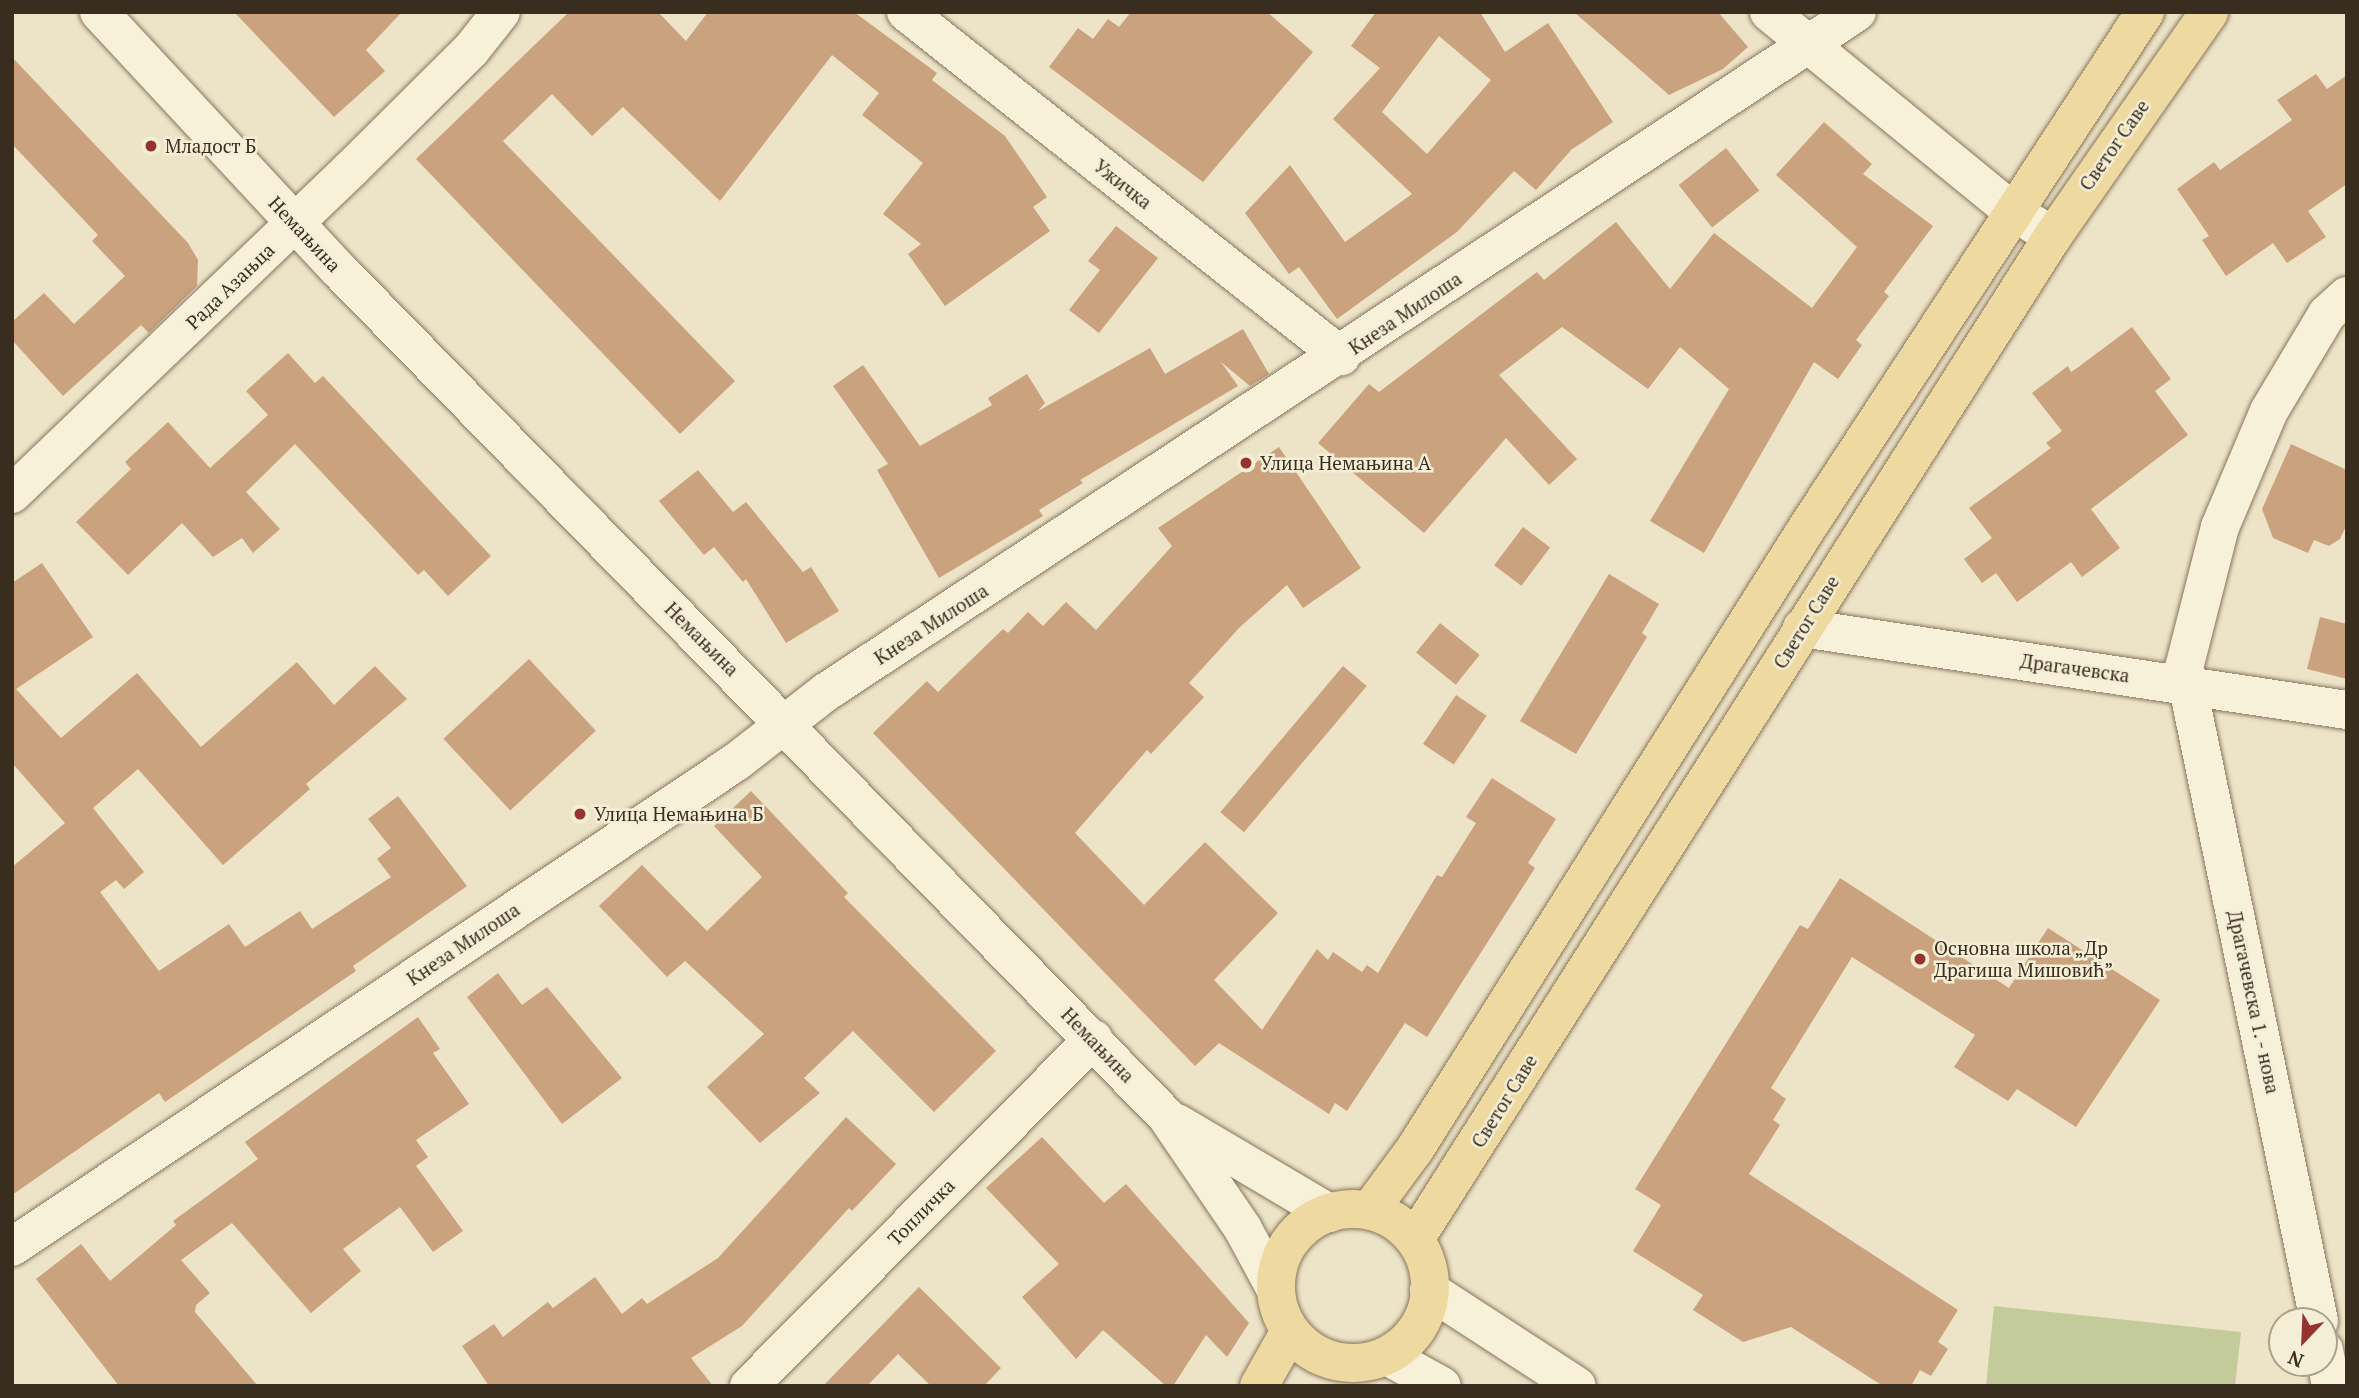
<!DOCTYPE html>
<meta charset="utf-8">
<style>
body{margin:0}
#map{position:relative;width:2359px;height:1398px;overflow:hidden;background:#ede4c7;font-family:"PT Serif",serif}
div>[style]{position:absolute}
.green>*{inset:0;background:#c3cb9b}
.building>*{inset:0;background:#caa27e;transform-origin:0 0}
.roads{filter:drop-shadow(0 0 2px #88765d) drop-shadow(0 0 2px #88765d)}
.minor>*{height:38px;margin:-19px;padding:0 19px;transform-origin:19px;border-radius:19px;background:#f8f1da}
.major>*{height:38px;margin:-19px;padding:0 19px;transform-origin:19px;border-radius:19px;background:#eedaa0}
.major>.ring{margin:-19px;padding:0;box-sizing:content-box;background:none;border:38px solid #eedaa0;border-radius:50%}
.dots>*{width:19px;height:19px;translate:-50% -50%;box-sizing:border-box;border:4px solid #f5eed6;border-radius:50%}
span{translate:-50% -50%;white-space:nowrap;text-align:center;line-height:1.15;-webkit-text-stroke:5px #f5eed6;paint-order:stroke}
.street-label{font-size:19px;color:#392d20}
.poi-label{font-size:19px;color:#392d20}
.left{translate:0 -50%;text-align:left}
.frame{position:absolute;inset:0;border:14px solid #392d20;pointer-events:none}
.north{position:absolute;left:2268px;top:1307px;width:70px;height:70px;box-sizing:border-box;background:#f5eed6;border:2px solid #aaa18d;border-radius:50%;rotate:203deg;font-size:19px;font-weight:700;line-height:28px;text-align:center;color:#392d20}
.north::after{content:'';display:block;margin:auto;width:24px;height:32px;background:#95342f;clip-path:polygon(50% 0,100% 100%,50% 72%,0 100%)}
</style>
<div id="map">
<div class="green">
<div style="clip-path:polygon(1994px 1306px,2241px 1332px,2235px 1386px,1986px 1386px)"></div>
</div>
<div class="building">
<div style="clip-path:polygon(234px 12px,402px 12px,366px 50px,385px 71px,334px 117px)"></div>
<div style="clip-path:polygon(569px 12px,658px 12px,686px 41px,708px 12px,854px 12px,937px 73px,932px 80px,1005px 136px,1047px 197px,1033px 207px,1050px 231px,945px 306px,908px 254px,921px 244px,883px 214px,923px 163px,862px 115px,879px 93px,832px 55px,720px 201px,623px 107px,592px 136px,552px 94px,503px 141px,735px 381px,680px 434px,416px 159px)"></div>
<div style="clip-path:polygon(1131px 12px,1267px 12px,1313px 52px,1203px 182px,1049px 67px,1078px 28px,1093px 39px,1108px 19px,1119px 27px)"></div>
<div style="clip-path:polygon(evenodd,1376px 12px,1480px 12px,1505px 52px,1548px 23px,1613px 122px,1571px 150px,1536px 190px,1514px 171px,1457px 232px,1337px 319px,1299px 267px,1289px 274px,1245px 213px,1290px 165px,1345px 242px,1412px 194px,1333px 119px,1380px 68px,1351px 46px,1376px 12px,1439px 36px,1491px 80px,1427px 154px,1382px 112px,1439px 36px)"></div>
<div style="clip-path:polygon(1574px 12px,1718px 12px,1748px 47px,1723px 69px,1669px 95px)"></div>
<div style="clip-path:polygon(12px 57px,188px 243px,198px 260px,197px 286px,149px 333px,141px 325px,63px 396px,12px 340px,12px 322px,44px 293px,74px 324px,125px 276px,92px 241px,98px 235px,12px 144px)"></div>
<div style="clip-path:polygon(2316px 74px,2327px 89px,2347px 75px,2347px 184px,2308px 211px,2326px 237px,2287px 263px,2273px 243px,2226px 276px,2202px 240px,2209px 236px,2177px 189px,2214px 162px,2220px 170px,2292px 120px,2277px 100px)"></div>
<div style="clip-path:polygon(1824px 122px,1872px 164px,1863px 174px,1933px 226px,1884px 292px,1889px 296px,1856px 340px,1862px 345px,1838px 379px,1814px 362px,1704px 553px,1650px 521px,1729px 389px,1680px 347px,1648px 389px,1562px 327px,1499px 375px,1577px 459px,1549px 485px,1506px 438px,1424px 533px,1318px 443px,1369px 384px,1379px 392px,1537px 272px,1544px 280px,1616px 222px,1670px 289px,1714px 233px,1812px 308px,1857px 247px,1776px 175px)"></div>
<div style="left:1726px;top:148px;width:54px;height:60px;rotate:52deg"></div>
<div style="clip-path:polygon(1116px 226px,1158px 258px,1099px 333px,1069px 310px,1100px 270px,1088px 261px)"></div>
<div style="clip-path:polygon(2132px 327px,2171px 379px,2155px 391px,2188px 435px,2091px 509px,2120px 548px,2082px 577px,2071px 562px,2017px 602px,1996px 573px,1982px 583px,1964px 559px,1992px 538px,1969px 508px,2051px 448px,2046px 443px,2062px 431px,2032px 393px,2068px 366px,2071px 372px,2077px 368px)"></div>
<div style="clip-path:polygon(1243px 329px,1269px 374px,1250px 386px,1221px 362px,1238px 386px,1080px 480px,1083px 483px,1039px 510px,1043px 516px,939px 578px,877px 470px,888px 464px,833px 386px,863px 365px,920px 446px,992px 405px,988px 398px,1027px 374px,1045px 403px,1038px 411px,1150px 348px,1165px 374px)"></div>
<div style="clip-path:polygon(288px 353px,315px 383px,323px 376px,491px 556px,448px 596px,424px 570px,418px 575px,295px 444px,246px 492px,280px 529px,253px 553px,242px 538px,213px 557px,182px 523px,128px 575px,76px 522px,131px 469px,125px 462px,168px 422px,210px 468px,268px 415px,246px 391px)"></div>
<div style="clip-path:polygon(2291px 444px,2347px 470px,2347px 524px,2340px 539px,2329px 546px,2314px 540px,2308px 553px,2273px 538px,2262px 509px)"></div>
<div style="clip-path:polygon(1279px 447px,1361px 568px,1303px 608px,1287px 585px,1240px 627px,1189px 683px,1204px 697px,1151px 754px,1147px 750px,1075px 833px,1144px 905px,1205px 842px,1278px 913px,1214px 980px,1262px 1030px,1317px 949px,1328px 960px,1333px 952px,1362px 972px,1367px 965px,1378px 973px,1437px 875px,1442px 877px,1476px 823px,1466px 817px,1492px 778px,1556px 819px,1528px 863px,1535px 868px,1427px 1037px,1405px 1023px,1347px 1111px,1335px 1103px,1329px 1114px,1219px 1043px,1195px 1066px,873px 733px,927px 681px,938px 692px,1003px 629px,1008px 633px,1028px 612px,1043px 626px,1066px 602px,1096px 630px,1172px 546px,1158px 528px)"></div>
<div style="clip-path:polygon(698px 470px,733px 512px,746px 502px,803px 572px,811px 567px,839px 611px,786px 643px,746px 579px,743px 582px,714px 547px,704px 555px,659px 501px)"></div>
<div style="left:1523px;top:527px;width:34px;height:48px;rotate:37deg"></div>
<div style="clip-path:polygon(42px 563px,93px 637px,16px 689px,61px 738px,137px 673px,201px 747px,297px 662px,334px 705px,375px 666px,407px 699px,306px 784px,310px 789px,223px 865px,138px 769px,93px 808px,144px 872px,124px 889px,116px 880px,100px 892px,159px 971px,229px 924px,245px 947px,300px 911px,312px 929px,391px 877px,377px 859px,391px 848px,368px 819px,398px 796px,467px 886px,353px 966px,356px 971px,165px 1102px,159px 1093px,12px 1195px,12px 867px,65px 823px,12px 763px,12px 583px)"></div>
<div style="clip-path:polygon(1609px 574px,1659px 604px,1642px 633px,1647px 637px,1576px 754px,1520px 721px)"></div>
<div style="clip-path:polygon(2320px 617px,2347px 624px,2347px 679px,2307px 669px)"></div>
<div style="left:1440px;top:623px;width:51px;height:38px;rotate:39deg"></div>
<div style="left:529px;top:659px;width:98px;height:117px;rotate:47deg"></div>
<div style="left:1343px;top:666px;width:31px;height:191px;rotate:40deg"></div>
<div style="left:1456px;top:695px;width:37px;height:59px;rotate:34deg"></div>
<div style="clip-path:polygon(751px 791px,848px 893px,844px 897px,996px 1051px,934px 1112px,853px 1031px,804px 1078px,820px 1093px,760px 1143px,707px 1087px,764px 1034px,685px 961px,667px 977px,599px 906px,642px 865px,707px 931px,762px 877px,714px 826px)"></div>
<div style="clip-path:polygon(1840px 878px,2009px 988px,2048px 928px,2160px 1000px,2076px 1127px,2017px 1089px,2008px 1101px,1954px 1067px,1975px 1035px,1852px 957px,1771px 1088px,1786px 1099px,1773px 1120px,1780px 1125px,1749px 1174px,1958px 1310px,1938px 1342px,1948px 1349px,1931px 1376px,1920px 1370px,1911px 1386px,1883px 1386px,1791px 1327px,1743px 1342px,1693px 1310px,1703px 1295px,1633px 1251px,1661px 1205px,1635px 1189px,1800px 925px,1808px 929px)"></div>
<div style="clip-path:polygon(498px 973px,522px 1005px,547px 987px,622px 1078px,562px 1124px,467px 997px)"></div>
<div style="clip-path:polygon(418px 1017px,440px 1049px,433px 1053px,469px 1104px,416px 1140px,428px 1157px,416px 1166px,463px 1231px,433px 1252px,400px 1207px,343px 1249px,361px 1271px,311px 1313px,232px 1223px,181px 1260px,210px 1293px,196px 1305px,195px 1312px,258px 1386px,119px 1386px,36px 1279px,81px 1244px,110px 1281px,176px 1225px,173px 1221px,258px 1159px,245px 1142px)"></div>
<div style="clip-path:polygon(846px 1117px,896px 1164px,852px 1211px,849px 1208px,742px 1326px,691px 1358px,713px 1386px,489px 1386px,462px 1346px,494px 1324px,503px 1337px,548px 1302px,553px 1308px,595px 1277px,622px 1314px,642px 1298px,647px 1304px,718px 1258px)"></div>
<div style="clip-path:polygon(1042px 1137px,1104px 1203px,1126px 1184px,1249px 1323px,1227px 1357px,1206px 1335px,1173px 1386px,1166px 1386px,1103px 1330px,1076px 1359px,1022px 1297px,1059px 1264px,986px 1188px)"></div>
<div style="clip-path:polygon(919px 1287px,1001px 1368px,984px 1386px,931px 1386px,898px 1354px,867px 1386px,823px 1386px)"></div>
</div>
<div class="roads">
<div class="minor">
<div style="left:99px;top:12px;width:351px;rotate:47.1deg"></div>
<div style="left:338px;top:269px;width:1186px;rotate:45.65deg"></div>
<div style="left:1167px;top:1117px;width:135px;rotate:55.8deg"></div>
<div style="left:1243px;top:1229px;width:67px;rotate:61.5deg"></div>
<div style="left:906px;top:12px;width:555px;rotate:38.34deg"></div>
<div style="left:1769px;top:12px;width:314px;rotate:39.3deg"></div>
<div style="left:2012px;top:211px;width:48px;rotate:31.4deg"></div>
<div style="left:12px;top:494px;width:468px;rotate:-43.8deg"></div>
<div style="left:350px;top:170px;width:170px;rotate:-44.8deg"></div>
<div style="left:471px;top:50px;width:48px;rotate:-51.7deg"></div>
<div style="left:1802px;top:628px;width:551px;rotate:8.56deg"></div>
<div style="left:1177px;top:1123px;width:177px;rotate:30.6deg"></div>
<div style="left:12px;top:1247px;width:871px;rotate:-33.82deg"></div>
<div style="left:736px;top:762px;width:114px;rotate:-37.9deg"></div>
<div style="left:826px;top:692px;width:1235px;rotate:-33.41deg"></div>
<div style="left:1429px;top:1290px;width:176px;rotate:33deg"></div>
<div style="left:2319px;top:1321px;width:667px;rotate:-101.68deg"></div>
<div style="left:2184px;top:668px;width:146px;rotate:-75.7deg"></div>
<div style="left:2220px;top:527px;width:126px;rotate:-67.1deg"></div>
<div style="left:2269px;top:411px;width:113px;rotate:-59.1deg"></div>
<div style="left:2327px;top:314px;width:27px;rotate:-42deg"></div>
<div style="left:2324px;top:1350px;width:37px;rotate:79deg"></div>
<div style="left:1389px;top:1357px;width:60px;rotate:28.7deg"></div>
<div style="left:749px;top:1386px;width:489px;rotate:-45.2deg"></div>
</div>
<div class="major">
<div class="ring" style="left:1276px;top:1209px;width:116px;height:116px"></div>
<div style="left:1370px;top:1210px;width:76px;rotate:-53.6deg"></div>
<div style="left:1415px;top:1149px;width:734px;rotate:-57.74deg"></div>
<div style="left:1807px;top:528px;width:617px;rotate:-56.77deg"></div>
<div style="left:1415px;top:1239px;width:1189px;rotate:-57.54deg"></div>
<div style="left:2053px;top:236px;width:273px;rotate:-55.1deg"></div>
<div style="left:1259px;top:1386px;width:63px;rotate:-60.6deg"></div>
</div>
</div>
<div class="dots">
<div style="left:151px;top:146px;background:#95342f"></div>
<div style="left:1246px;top:463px;background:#95342f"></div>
<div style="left:580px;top:814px;background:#95342f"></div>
<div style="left:1920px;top:959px;background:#95342f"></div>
</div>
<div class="street-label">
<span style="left:2114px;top:145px;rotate:-55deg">Светог Саве</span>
<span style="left:1123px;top:184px;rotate:38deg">Ужичка</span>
<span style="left:305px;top:234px;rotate:47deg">Немањина</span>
<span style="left:230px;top:286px;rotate:-44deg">Рада Азањца</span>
<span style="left:1405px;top:313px;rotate:-34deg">Кнеза Милоша</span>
<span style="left:1806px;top:622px;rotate:-58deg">Светог Саве</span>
<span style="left:931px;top:624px;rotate:-33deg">Кнеза Милоша</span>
<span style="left:702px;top:639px;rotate:45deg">Немањина</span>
<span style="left:2075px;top:668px;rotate:8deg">Драгачевска</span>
<span style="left:463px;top:944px;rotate:-34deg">Кнеза Милоша</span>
<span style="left:2254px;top:1002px;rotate:78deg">Драгачевска 1. - нова</span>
<span style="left:1098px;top:1045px;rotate:46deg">Немањина</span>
<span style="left:1504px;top:1101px;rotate:-58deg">Светог Саве</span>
<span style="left:921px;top:1212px;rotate:-45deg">Топличка</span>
</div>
<div class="poi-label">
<span class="left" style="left:165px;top:146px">Младост Б</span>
<span class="left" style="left:1260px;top:463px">Улица Немањина А</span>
<span class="left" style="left:594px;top:814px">Улица Немањина Б</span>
<span class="left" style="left:1934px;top:959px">Основна школа „Др<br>Драгиша Мишовић”</span>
</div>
<div class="frame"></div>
<div class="north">N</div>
</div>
